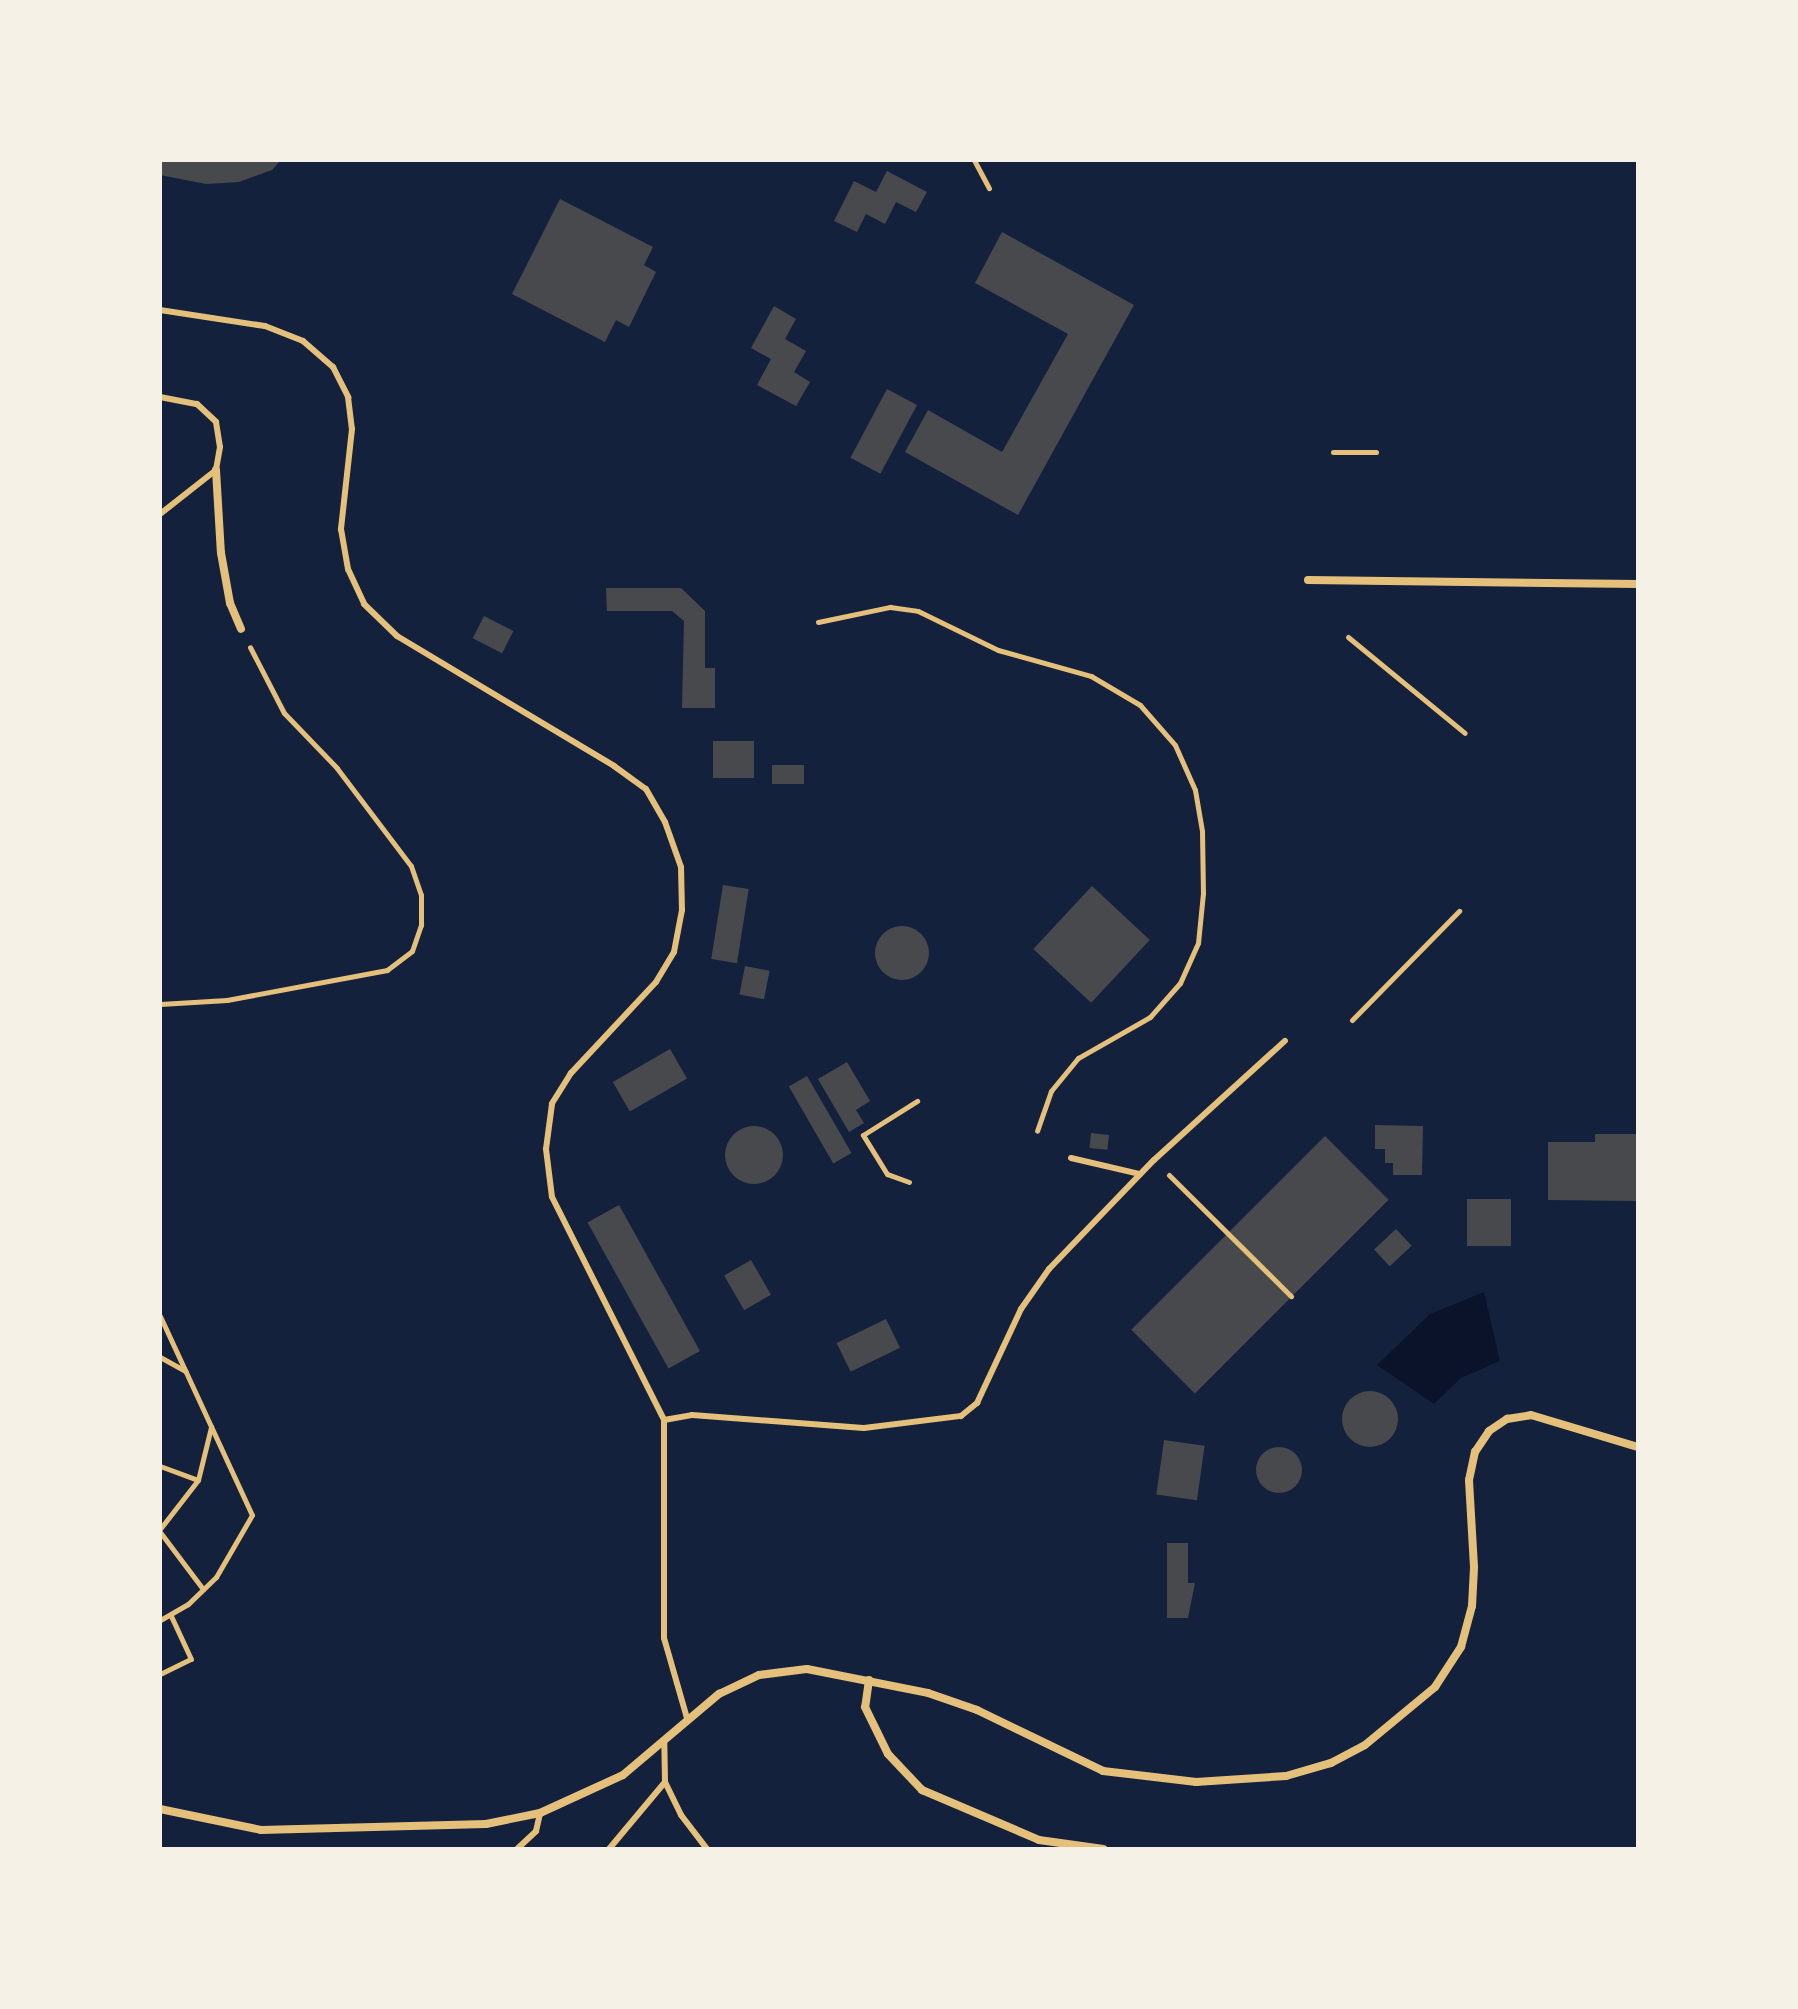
<!DOCTYPE html>
<style>
body{margin:0}
#map{position:relative;width:1798px;height:2009px;overflow:hidden;background:#14213d;font-family:"Playfair Display",serif}
div>[style]{position:absolute}
.water>*{inset:0;background:#0b132b}
.building>*{inset:0;background:#48494c;transform-origin:0 0}
.round{border-radius:50%}
.path>*{height:5px;margin:-2.5px;padding:0 2.5px;transform-origin:2.5px;border-radius:2.5px;background:#e5c07b}
.service>*{height:6px;margin:-3px;padding:0 3px;transform-origin:3px;border-radius:3px;background:#e5c07b}
.minor>*{height:8px;margin:-4px;padding:0 4px;transform-origin:4px;border-radius:4px;background:#e5c07b}
span{translate:-50% -50%;white-space:nowrap;text-align:center;line-height:1.15;-webkit-text-stroke:8px #f6f1e7;paint-order:stroke}
.frame{position:absolute;inset:0;border:162px solid #f6f1e7;pointer-events:none}
</style>
<div id="map">
<div class="water">
<div style="clip-path:polygon(1484px 1292px,1500px 1361px,1461px 1378px,1434px 1404px,1377px 1365px,1430px 1314px)"></div>
</div>
<div class="building">
<div style="clip-path:polygon(160px 160px,281px 160px,272px 170px,239px 182px,206px 184px,160px 175px)"></div>
<div style="clip-path:polygon(887px 171px,927px 192px,916px 212px,896px 202px,885px 224px,866px 214px,857px 232px,834px 221px,854px 181px,876px 192px)"></div>
<div style="clip-path:polygon(560px 199px,653px 247px,644px 265px,656px 272px,629px 327px,616px 320px,605px 342px,512px 294px)"></div>
<div style="clip-path:polygon(1002px 232px,1134px 305px,1018px 515px,905px 452px,928px 410px,1002px 452px,1068px 334px,975px 283px)"></div>
<div style="clip-path:polygon(774px 306px,796px 319px,785px 339px,806px 351px,794px 372px,810px 382px,796px 406px,757px 385px,771px 359px,751px 348px)"></div>
<div style="left:887px;top:389px;width:34px;height:78px;rotate:28deg"></div>
<div style="clip-path:polygon(606px 588px,681px 588px,705px 611px,705px 668px,715px 668px,715px 708px,682px 708px,684px 621px,672px 611px,607px 611px)"></div>
<div style="left:484px;top:616px;width:33px;height:25px;rotate:27deg"></div>
<div style="left:754px;top:741px;width:37px;height:41px;rotate:90deg"></div>
<div style="left:804px;top:765px;width:19px;height:32px;rotate:90deg"></div>
<div style="left:723px;top:885px;width:26px;height:75px;rotate:9deg"></div>
<div style="left:1092px;top:886px;width:79px;height:86px;rotate:43deg"></div>
<div class="round" style="left:875px;top:926px;width:54px;height:54px"></div>
<div style="left:745px;top:966px;width:25px;height:29px;rotate:11deg"></div>
<div style="left:670px;top:1049px;width:34px;height:66px;rotate:60deg"></div>
<div style="clip-path:polygon(847px 1062px,870px 1101px,856px 1110px,864px 1123px,849px 1132px,818px 1079px)"></div>
<div style="left:807px;top:1076px;width:89px;height:21px;rotate:60deg"></div>
<div style="clip-path:polygon(1375px 1125px,1423px 1126px,1422px 1175px,1393px 1175px,1393px 1163px,1385px 1163px,1385px 1149px,1375px 1149px)"></div>
<div class="round" style="left:725px;top:1126px;width:58px;height:58px"></div>
<div style="left:1091px;top:1133px;width:18px;height:15px;rotate:6deg"></div>
<div style="clip-path:polygon(1595px 1134px,1637px 1134px,1636px 1201px,1548px 1200px,1548px 1142px,1595px 1142px)"></div>
<div style="left:1325px;top:1136px;width:90px;height:274px;rotate:45deg"></div>
<div style="left:1467px;top:1199px;width:44px;height:47px"></div>
<div style="left:619px;top:1205px;width:167px;height:36px;rotate:61deg"></div>
<div style="left:1396px;top:1229px;width:23px;height:30px;rotate:47deg"></div>
<div style="left:751px;top:1260px;width:40px;height:31px;rotate:60deg"></div>
<div style="left:886px;top:1319px;width:32px;height:55px;rotate:64deg"></div>
<div class="round" style="left:1342px;top:1391px;width:56px;height:56px"></div>
<div style="left:1164px;top:1440px;width:41px;height:55px;rotate:8deg"></div>
<div class="round" style="left:1256px;top:1447px;width:46px;height:46px"></div>
<div style="clip-path:polygon(1167px 1543px,1188px 1543px,1188px 1583px,1195px 1583px,1188px 1618px,1167px 1618px)"></div>
</div>
<div class="path">
<div style="left:974px;top:160px;width:32px;rotate:62deg"></div>
<div style="left:1333px;top:452px;width:43px"></div>
<div style="left:818px;top:622px;width:74px;rotate:-11.8deg"></div>
<div style="left:890px;top:607px;width:28px;rotate:8deg"></div>
<div style="left:918px;top:611px;width:89px;rotate:26deg"></div>
<div style="left:998px;top:650px;width:97px;rotate:15.6deg"></div>
<div style="left:1091px;top:676px;width:57px;rotate:30.6deg"></div>
<div style="left:1140px;top:705px;width:53px;rotate:48.8deg"></div>
<div style="left:1175px;top:745px;width:49px;rotate:66deg"></div>
<div style="left:1195px;top:790px;width:42px;rotate:80.3deg"></div>
<div style="left:1202px;top:831px;width:62px;rotate:89.1deg"></div>
<div style="left:1203px;top:893px;width:50px;rotate:95.7deg"></div>
<div style="left:1198px;top:943px;width:44px;rotate:114.2deg"></div>
<div style="left:1180px;top:983px;width:45px;rotate:131.4deg"></div>
<div style="left:1150px;top:1017px;width:83px;rotate:150.3deg"></div>
<div style="left:1078px;top:1058px;width:43px;rotate:129.3deg"></div>
<div style="left:1051px;top:1091px;width:42px;rotate:109.3deg"></div>
<div style="left:1348px;top:637px;width:151px;rotate:39.4deg"></div>
<div style="left:160px;top:1004px;width:67px;rotate:-3.4deg"></div>
<div style="left:227px;top:1000px;width:163px;rotate:-10.6deg"></div>
<div style="left:387px;top:970px;width:31px;rotate:-37deg"></div>
<div style="left:412px;top:951px;width:28px;rotate:-71deg"></div>
<div style="left:421px;top:925px;width:30px;rotate:-90deg"></div>
<div style="left:421px;top:895px;width:31px;rotate:-109deg"></div>
<div style="left:411px;top:866px;width:123px;rotate:-127.1deg"></div>
<div style="left:337px;top:768px;width:76px;rotate:-133.9deg"></div>
<div style="left:284px;top:713px;width:74px;rotate:-117.3deg"></div>
<div style="left:1352px;top:1020px;width:153px;rotate:-45.5deg"></div>
<div style="left:1169px;top:1175px;width:172px;rotate:44.8deg"></div>
<div style="left:909px;top:1182px;width:23px;rotate:-160deg"></div>
<div style="left:887px;top:1174px;width:46px;rotate:-121.6deg"></div>
<div style="left:863px;top:1135px;width:64px;rotate:-32.2deg"></div>
<div style="left:160px;top:1316px;width:219px;rotate:65.2deg"></div>
<div style="left:252px;top:1515px;width:72px;rotate:120.1deg"></div>
<div style="left:216px;top:1577px;width:39px;rotate:136deg"></div>
<div style="left:188px;top:1604px;width:32px;rotate:150deg"></div>
<div style="left:160px;top:1357px;width:29px;rotate:29deg"></div>
<div style="left:160px;top:1466px;width:40px;rotate:20.2deg"></div>
<div style="left:160px;top:1529px;width:62px;rotate:-52.2deg"></div>
<div style="left:198px;top:1480px;width:55px;rotate:-76.2deg"></div>
<div style="left:160px;top:1532px;width:71px;rotate:53deg"></div>
<div style="left:160px;top:1674px;width:34px;rotate:-26deg"></div>
<div style="left:191px;top:1659px;width:47px;rotate:-114.9deg"></div>
</div>
<div class="service">
<div style="left:160px;top:310px;width:106px;rotate:8.7deg"></div>
<div style="left:265px;top:326px;width:41px;rotate:21.5deg"></div>
<div style="left:303px;top:341px;width:40px;rotate:41deg"></div>
<div style="left:333px;top:367px;width:34px;rotate:63deg"></div>
<div style="left:348px;top:397px;width:32px;rotate:83deg"></div>
<div style="left:352px;top:429px;width:101px;rotate:96.3deg"></div>
<div style="left:341px;top:529px;width:41px;rotate:80.1deg"></div>
<div style="left:348px;top:569px;width:38px;rotate:65deg"></div>
<div style="left:364px;top:604px;width:46px;rotate:44.1deg"></div>
<div style="left:397px;top:636px;width:253px;rotate:30.9deg"></div>
<div style="left:614px;top:766px;width:39px;rotate:36deg"></div>
<div style="left:646px;top:789px;width:38px;rotate:60deg"></div>
<div style="left:665px;top:822px;width:48px;rotate:70.4deg"></div>
<div style="left:681px;top:867px;width:43px;rotate:88.7deg"></div>
<div style="left:682px;top:910px;width:43px;rotate:100.8deg"></div>
<div style="left:674px;top:952px;width:35px;rotate:121deg"></div>
<div style="left:656px;top:982px;width:125px;rotate:133deg"></div>
<div style="left:571px;top:1073px;width:36px;rotate:122deg"></div>
<div style="left:552px;top:1104px;width:45px;rotate:97.6deg"></div>
<div style="left:546px;top:1149px;width:48px;rotate:82.9deg"></div>
<div style="left:552px;top:1197px;width:250px;rotate:63.3deg"></div>
<div style="left:664px;top:1420px;width:218px;rotate:90deg"></div>
<div style="left:664px;top:1638px;width:83px;rotate:74deg"></div>
<div style="left:160px;top:397px;width:38px;rotate:11deg"></div>
<div style="left:197px;top:404px;width:26px;rotate:43deg"></div>
<div style="left:216px;top:422px;width:25px;rotate:81deg"></div>
<div style="left:220px;top:447px;width:23px;rotate:100deg"></div>
<div style="left:216px;top:470px;width:71px;rotate:141.8deg"></div>
<div style="left:1071px;top:1158px;width:71px;rotate:13.1deg"></div>
<div style="left:664px;top:1420px;width:28px;rotate:-10deg"></div>
<div style="left:692px;top:1415px;width:172px;rotate:4.3deg"></div>
<div style="left:864px;top:1428px;width:98px;rotate:-7.1deg"></div>
<div style="left:961px;top:1416px;width:21px;rotate:-39deg"></div>
<div style="left:977px;top:1403px;width:104px;rotate:-64.9deg"></div>
<div style="left:1021px;top:1309px;width:49px;rotate:-55deg"></div>
<div style="left:1049px;top:1269px;width:151px;rotate:-46.1deg"></div>
<div style="left:1154px;top:1160px;width:177px;rotate:-42.3deg"></div>
<div style="left:665px;top:1782px;width:37px;rotate:64deg"></div>
<div style="left:681px;top:1815px;width:43px;rotate:52.6deg"></div>
<div style="left:517px;top:1849px;width:26px;rotate:-43deg"></div>
<div style="left:536px;top:1831px;width:18px;rotate:-77deg"></div>
<div style="left:609px;top:1849px;width:87px;rotate:-50.1deg"></div>
<div style="left:665px;top:1782px;width:39px;rotate:-91deg"></div>
</div>
<div class="minor">
<div style="left:216px;top:470px;width:83px;rotate:86.6deg"></div>
<div style="left:221px;top:553px;width:51px;rotate:79.8deg"></div>
<div style="left:230px;top:603px;width:28px;rotate:67deg"></div>
<div style="left:1308px;top:580px;width:330px;rotate:0.7deg"></div>
<div style="left:869px;top:1680px;width:27px;rotate:98deg"></div>
<div style="left:865px;top:1707px;width:52px;rotate:63.9deg"></div>
<div style="left:888px;top:1754px;width:50px;rotate:46.6deg"></div>
<div style="left:922px;top:1790px;width:127px;rotate:23.1deg"></div>
<div style="left:1039px;top:1840px;width:65px;rotate:8deg"></div>
<div style="left:160px;top:1809px;width:103px;rotate:11.7deg"></div>
<div style="left:261px;top:1830px;width:225px;rotate:-1.5deg"></div>
<div style="left:486px;top:1824px;width:55px;rotate:-11.5deg"></div>
<div style="left:540px;top:1813px;width:91px;rotate:-24.6deg"></div>
<div style="left:623px;top:1775px;width:126px;rotate:-40.2deg"></div>
<div style="left:719px;top:1694px;width:44px;rotate:-25.4deg"></div>
<div style="left:759px;top:1675px;width:48px;rotate:-7.1deg"></div>
<div style="left:807px;top:1669px;width:123px;rotate:11.2deg"></div>
<div style="left:928px;top:1693px;width:52px;rotate:19.1deg"></div>
<div style="left:977px;top:1710px;width:140px;rotate:25.8deg"></div>
<div style="left:1103px;top:1771px;width:94px;rotate:6.7deg"></div>
<div style="left:1196px;top:1782px;width:90px;rotate:-3.8deg"></div>
<div style="left:1286px;top:1776px;width:47px;rotate:-16.1deg"></div>
<div style="left:1331px;top:1763px;width:38px;rotate:-28deg"></div>
<div style="left:1365px;top:1745px;width:91px;rotate:-39.6deg"></div>
<div style="left:1435px;top:1687px;width:48px;rotate:-57deg"></div>
<div style="left:1461px;top:1647px;width:42px;rotate:-75deg"></div>
<div style="left:1472px;top:1606px;width:39px;rotate:-87deg"></div>
<div style="left:1474px;top:1567px;width:87px;rotate:-93.3deg"></div>
<div style="left:1469px;top:1480px;width:29px;rotate:-78deg"></div>
<div style="left:1475px;top:1452px;width:25px;rotate:-56deg"></div>
<div style="left:1489px;top:1431px;width:22px;rotate:-34deg"></div>
<div style="left:1507px;top:1419px;width:24px;rotate:-9deg"></div>
<div style="left:1531px;top:1415px;width:112px;rotate:16.7deg"></div>
</div>
<div class="frame"></div>
</div>
